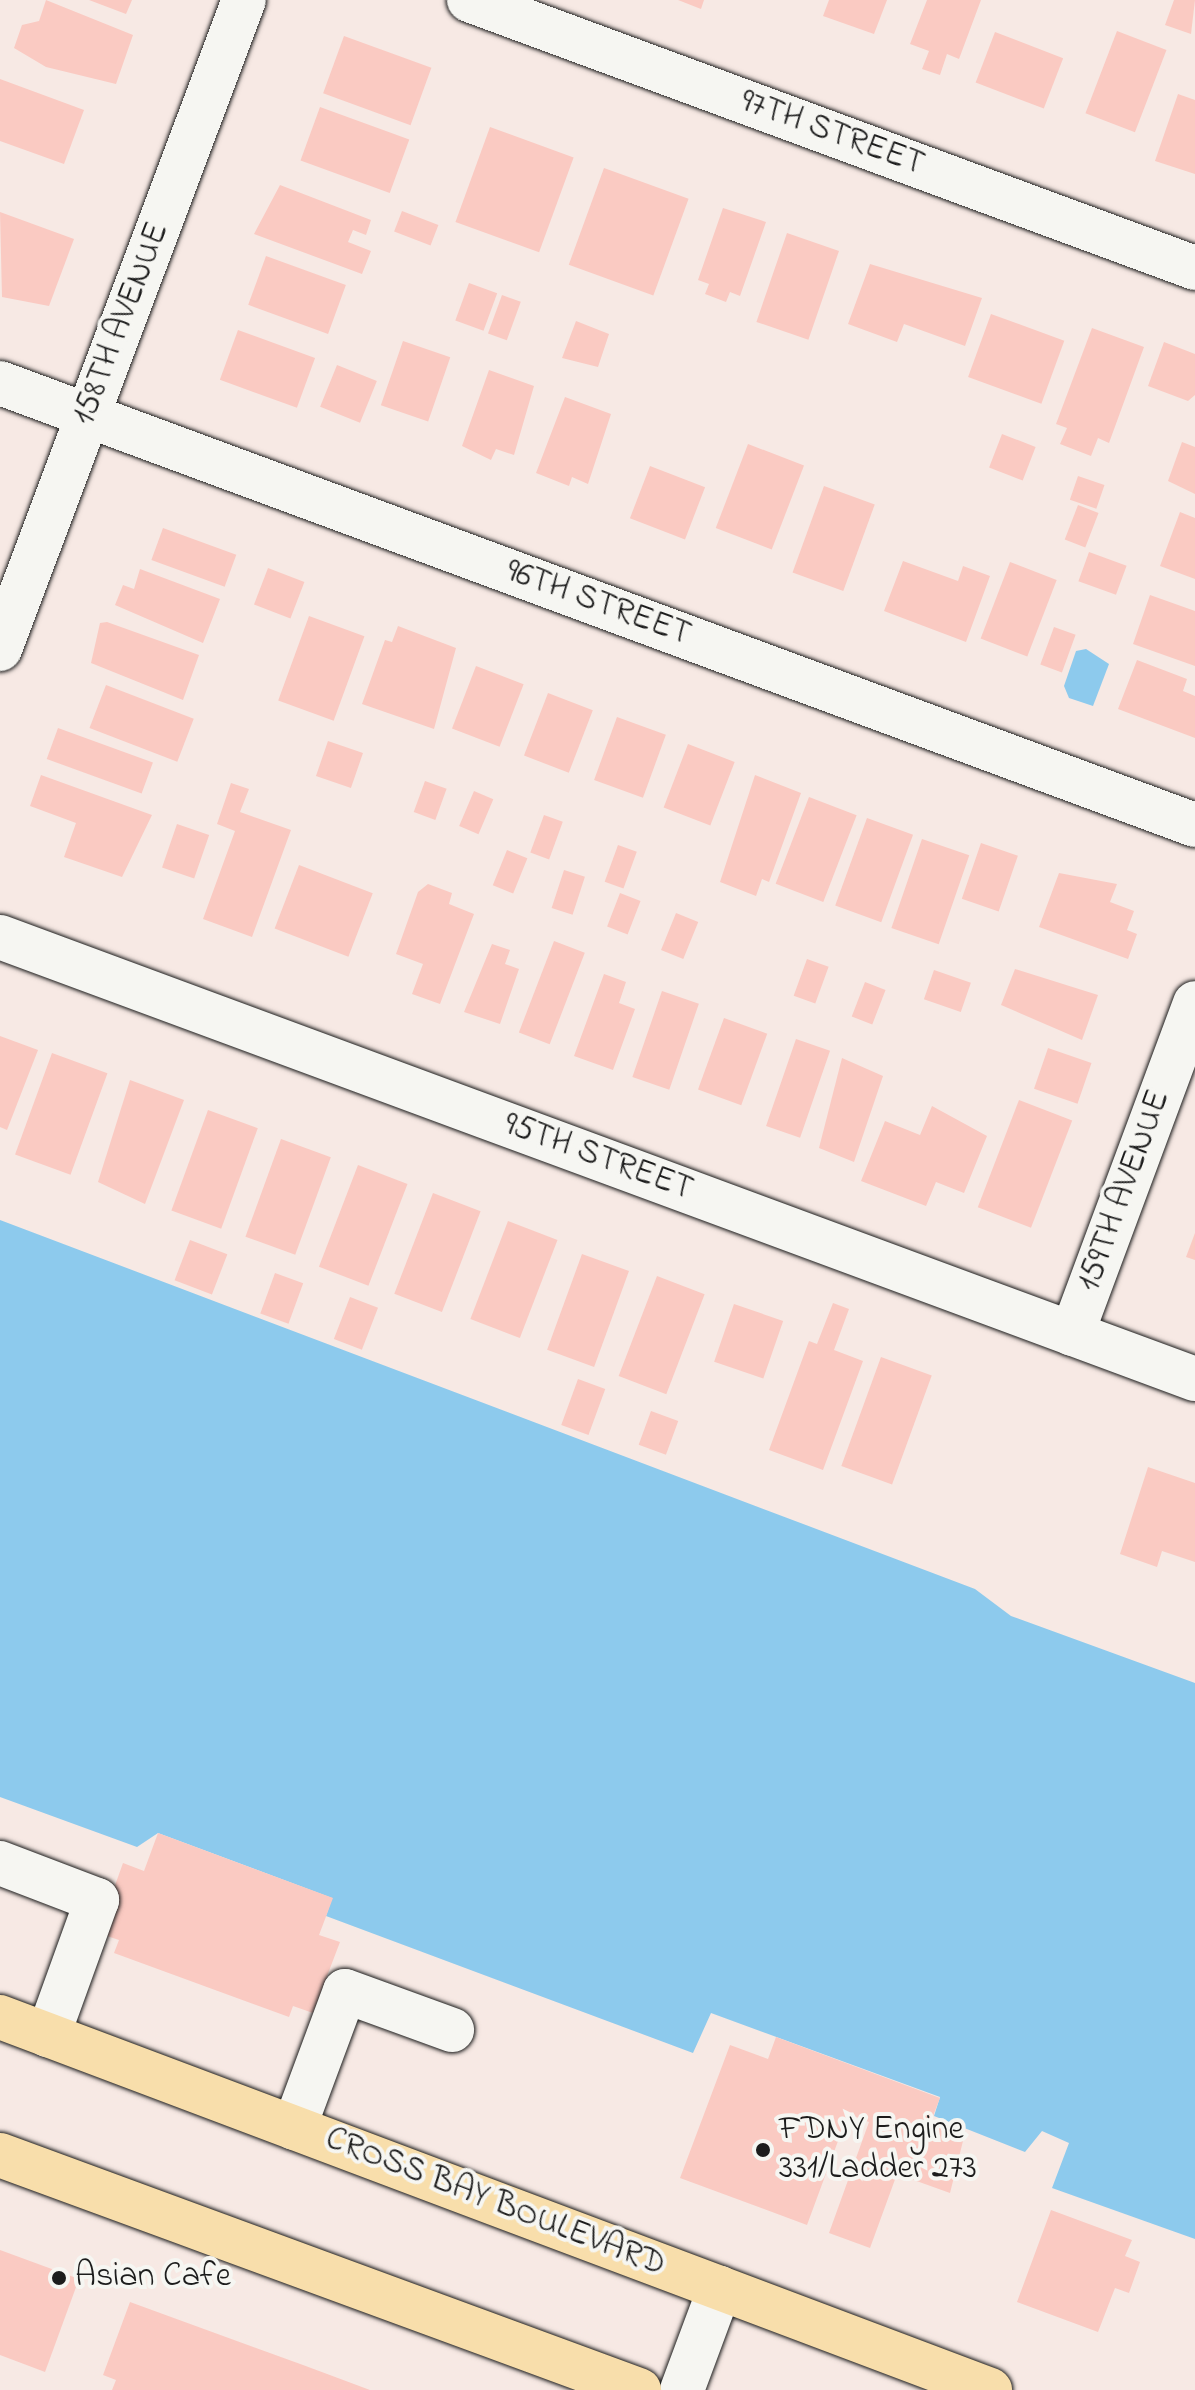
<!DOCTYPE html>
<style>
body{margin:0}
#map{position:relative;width:1195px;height:2390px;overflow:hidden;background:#f7e9e4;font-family:"Indie Flower",sans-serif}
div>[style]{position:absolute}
.water>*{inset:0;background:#8dcaed}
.building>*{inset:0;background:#facac2;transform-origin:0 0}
.roads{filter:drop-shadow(0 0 2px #1c1c1c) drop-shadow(0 0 2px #1c1c1c)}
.minor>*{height:44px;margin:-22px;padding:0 22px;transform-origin:22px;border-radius:22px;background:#f6f6f2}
.major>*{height:44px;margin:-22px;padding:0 22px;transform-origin:22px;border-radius:22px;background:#f8deab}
.dots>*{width:22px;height:22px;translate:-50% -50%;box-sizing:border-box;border:4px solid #f6f6f2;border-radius:50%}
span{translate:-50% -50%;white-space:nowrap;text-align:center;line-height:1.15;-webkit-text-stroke:8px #f6f6f2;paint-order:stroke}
.street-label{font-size:34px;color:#1c1c1c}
.poi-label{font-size:34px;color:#1c1c1c}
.left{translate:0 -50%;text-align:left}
</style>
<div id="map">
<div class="water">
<div style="clip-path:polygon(1086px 649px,1109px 664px,1093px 706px,1069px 698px,1064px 686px,1076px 651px)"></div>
<div style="clip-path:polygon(0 1220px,975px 1589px,1011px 1616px,1195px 1683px,1195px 2239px,1052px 2188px,1069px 2143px,1042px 2131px,1025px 2152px,934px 2116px,940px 2097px,711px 2013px,693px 2053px,326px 1916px,332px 1898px,158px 1833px,137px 1847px,0 1797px)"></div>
</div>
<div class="building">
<div style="clip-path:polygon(46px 0,133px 35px,116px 84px,46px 67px,14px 48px,22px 25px,39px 21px)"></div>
<div style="clip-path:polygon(89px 0,132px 0,126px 14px)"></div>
<div style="clip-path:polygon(678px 0,704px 0,701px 9px)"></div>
<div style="clip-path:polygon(829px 0,887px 0,874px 34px,823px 16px)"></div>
<div style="clip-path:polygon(927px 0,981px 0,959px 59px,947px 54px,940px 75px,922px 69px,929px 51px,910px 44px)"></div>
<div style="clip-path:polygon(1174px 0,1195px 0,1191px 34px,1165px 25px)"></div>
<div style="left:1117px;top:31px;width:53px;height:88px;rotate:21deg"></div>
<div style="left:995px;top:32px;width:73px;height:54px;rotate:21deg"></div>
<div style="left:344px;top:36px;width:93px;height:61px;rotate:20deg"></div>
<div style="clip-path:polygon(0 79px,84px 110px,64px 164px,0 141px)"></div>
<div style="clip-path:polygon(1178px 94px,1195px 100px,1195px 174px,1155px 161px)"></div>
<div style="left:320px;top:107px;width:95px;height:57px;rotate:20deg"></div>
<div style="left:490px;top:127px;width:89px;height:101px;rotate:20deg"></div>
<div style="left:604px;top:168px;width:90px;height:103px;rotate:20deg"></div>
<div style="clip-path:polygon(280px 185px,371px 220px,366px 235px,353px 230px,348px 242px,371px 251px,362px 274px,254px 234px)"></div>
<div style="clip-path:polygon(723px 208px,766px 222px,740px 296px,730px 292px,726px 302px,705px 294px,709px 284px,698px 280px)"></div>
<div style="left:402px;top:211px;width:39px;height:22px;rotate:21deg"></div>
<div style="clip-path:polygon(0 212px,74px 239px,49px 306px,2px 297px)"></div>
<div style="left:787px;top:233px;width:55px;height:94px;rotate:19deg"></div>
<div style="left:266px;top:256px;width:85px;height:52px;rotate:20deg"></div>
<div style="clip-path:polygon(870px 264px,982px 298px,965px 346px,904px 324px,897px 342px,848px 324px)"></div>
<div style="left:469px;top:283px;width:30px;height:40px;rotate:20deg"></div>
<div style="left:502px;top:295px;width:20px;height:41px;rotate:20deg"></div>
<div style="left:991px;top:314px;width:78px;height:67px;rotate:20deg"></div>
<div style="clip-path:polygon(576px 321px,609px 334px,598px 367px,562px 358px)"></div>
<div style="clip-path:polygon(1092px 328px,1144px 347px,1109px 443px,1098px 438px,1091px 456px,1060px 444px,1067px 428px,1056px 424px)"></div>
<div style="left:238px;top:330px;width:82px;height:53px;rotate:20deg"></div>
<div style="left:403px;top:341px;width:50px;height:68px;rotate:19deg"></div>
<div style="clip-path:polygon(1164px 342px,1195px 354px,1195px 395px,1188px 401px,1148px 386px)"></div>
<div style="left:337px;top:365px;width:43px;height:45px;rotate:22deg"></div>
<div style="clip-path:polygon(489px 370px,534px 386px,514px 455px,496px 449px,491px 460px,462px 446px)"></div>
<div style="clip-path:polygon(565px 397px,611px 414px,588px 484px,572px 477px,569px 486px,536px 473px)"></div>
<div style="left:1002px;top:434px;width:36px;height:36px;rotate:21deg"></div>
<div style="clip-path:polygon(1182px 442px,1195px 447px,1195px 494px,1168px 481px)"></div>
<div style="left:748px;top:444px;width:60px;height:90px;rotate:21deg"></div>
<div style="left:650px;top:466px;width:59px;height:56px;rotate:21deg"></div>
<div style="left:1078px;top:476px;width:28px;height:25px;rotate:19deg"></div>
<div style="left:824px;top:486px;width:54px;height:92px;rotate:20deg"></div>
<div style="left:1078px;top:505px;width:22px;height:37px;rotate:21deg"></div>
<div style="clip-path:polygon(1180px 512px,1195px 518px,1195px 579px,1160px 566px)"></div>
<div style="left:163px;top:528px;width:78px;height:34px;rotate:20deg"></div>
<div style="left:1089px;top:552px;width:40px;height:31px;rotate:20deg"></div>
<div style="clip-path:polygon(903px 561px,958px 581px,963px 566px,990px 576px,966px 642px,884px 611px)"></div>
<div style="left:1010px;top:562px;width:50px;height:82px;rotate:21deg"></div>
<div style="left:268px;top:568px;width:39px;height:39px;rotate:21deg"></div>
<div style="clip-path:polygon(140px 569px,220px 599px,203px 643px,115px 605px,123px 585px,134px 589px)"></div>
<div style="clip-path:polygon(1150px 595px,1195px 611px,1195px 666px,1133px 644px)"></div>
<div style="left:309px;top:616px;width:59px;height:90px;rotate:20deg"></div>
<div style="clip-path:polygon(107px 622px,199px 655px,183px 700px,91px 663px,100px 623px)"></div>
<div style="clip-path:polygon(398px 626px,456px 648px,434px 729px,362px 704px,385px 640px,392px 642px)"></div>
<div style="left:1054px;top:627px;width:23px;height:40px;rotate:20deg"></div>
<div style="clip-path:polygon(1137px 660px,1187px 679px,1183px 691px,1195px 696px,1195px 738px,1118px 709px)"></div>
<div style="left:476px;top:666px;width:51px;height:67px;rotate:21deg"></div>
<div style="left:106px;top:685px;width:94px;height:46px;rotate:21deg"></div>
<div style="left:548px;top:693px;width:48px;height:67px;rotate:21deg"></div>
<div style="left:617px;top:717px;width:52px;height:67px;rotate:20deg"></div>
<div style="left:58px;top:728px;width:101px;height:33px;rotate:20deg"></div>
<div style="left:328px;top:741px;width:37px;height:37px;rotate:19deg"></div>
<div style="left:688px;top:744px;width:50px;height:68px;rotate:21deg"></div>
<div style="clip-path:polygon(41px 775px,152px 815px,122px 877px,64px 857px,76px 823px,30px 806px)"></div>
<div style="clip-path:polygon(755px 775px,801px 793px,769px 882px,762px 879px,756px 896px,720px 882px)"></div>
<div style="left:425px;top:781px;width:23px;height:33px;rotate:20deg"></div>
<div style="clip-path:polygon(231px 783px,249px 789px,240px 812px,291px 830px,252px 937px,203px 919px,235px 831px,217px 824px)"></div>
<div style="left:474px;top:791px;width:21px;height:38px;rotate:23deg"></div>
<div style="left:809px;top:797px;width:51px;height:93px;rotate:21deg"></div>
<div style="left:544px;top:815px;width:20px;height:40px;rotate:20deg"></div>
<div style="left:867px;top:818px;width:49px;height:93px;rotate:20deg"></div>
<div style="left:177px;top:824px;width:34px;height:46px;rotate:19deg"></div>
<div style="left:922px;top:839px;width:50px;height:94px;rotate:19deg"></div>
<div style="left:981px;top:843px;width:39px;height:59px;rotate:19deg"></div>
<div style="left:618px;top:845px;width:20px;height:39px;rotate:20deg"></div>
<div style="left:507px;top:850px;width:22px;height:38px;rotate:22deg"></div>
<div style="left:299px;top:865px;width:79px;height:68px;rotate:21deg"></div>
<div style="left:564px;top:870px;width:22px;height:40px;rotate:18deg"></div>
<div style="clip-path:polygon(1059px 873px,1117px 884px,1110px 902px,1134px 911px,1127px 930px,1137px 934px,1128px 959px,1039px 927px)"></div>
<div style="clip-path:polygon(428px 884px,452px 893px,449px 904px,474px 914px,440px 1004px,412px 994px,423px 964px,396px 954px,418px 892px)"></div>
<div style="left:620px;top:893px;width:22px;height:36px;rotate:21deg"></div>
<div style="left:676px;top:913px;width:24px;height:40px;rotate:22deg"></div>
<div style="left:554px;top:941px;width:33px;height:98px;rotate:21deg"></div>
<div style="clip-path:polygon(492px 944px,510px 950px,505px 964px,519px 969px,500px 1024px,464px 1012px)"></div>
<div style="left:807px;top:959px;width:23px;height:39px;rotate:20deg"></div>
<div style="clip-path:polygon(1015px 969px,1098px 995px,1082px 1040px,1001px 1005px)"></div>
<div style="left:934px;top:970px;width:39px;height:31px;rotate:19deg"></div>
<div style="clip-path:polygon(604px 974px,626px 982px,619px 1003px,635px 1009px,613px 1070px,574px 1056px)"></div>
<div style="left:865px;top:982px;width:22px;height:37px;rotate:21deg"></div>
<div style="left:662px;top:991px;width:39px;height:91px;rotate:19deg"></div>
<div style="left:724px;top:1018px;width:46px;height:76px;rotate:20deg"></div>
<div style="clip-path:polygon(0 1036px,38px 1050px,7px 1130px,0 1127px)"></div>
<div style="left:796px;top:1039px;width:36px;height:92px;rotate:19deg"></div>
<div style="left:1048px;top:1048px;width:46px;height:43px;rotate:19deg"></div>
<div style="left:52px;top:1053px;width:59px;height:108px;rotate:20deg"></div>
<div style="clip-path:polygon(842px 1058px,883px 1076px,854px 1162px,819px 1148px)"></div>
<div style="clip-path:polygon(130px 1080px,184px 1100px,145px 1204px,98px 1182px)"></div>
<div style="left:1019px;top:1100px;width:57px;height:115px;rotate:21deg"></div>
<div style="clip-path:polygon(932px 1106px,987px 1136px,964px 1193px,936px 1182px,926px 1206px,861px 1181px,885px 1121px,920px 1135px)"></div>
<div style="left:208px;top:1110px;width:53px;height:107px;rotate:20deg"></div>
<div style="left:281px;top:1139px;width:53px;height:104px;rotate:20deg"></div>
<div style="left:358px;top:1165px;width:53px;height:109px;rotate:21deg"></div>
<div style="left:433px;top:1193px;width:51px;height:108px;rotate:21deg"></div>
<div style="left:508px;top:1221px;width:53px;height:105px;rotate:21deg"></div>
<div style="clip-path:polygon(1195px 1233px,1195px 1260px,1186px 1257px)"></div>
<div style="left:190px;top:1240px;width:40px;height:43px;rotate:21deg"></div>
<div style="left:582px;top:1254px;width:50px;height:102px;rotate:20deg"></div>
<div style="left:275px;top:1273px;width:30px;height:43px;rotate:20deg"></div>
<div style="left:657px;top:1276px;width:51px;height:107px;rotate:21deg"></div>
<div style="left:350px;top:1297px;width:30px;height:45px;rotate:21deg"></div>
<div style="clip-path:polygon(833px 1303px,849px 1309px,834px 1350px,863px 1361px,823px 1470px,769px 1450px,809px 1341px,817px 1344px)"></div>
<div style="left:734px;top:1304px;width:52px;height:61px;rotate:19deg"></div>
<div style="left:881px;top:1357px;width:54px;height:116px;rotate:20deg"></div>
<div style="left:578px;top:1379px;width:29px;height:49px;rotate:20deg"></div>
<div style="left:651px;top:1411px;width:29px;height:36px;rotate:20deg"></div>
<div style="clip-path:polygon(1148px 1467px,1195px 1483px,1195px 1562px,1162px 1551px,1157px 1567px,1120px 1554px)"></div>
<div style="clip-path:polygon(158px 1833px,333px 1898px,319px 1935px,340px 1942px,313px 2013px,293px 2006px,289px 2017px,114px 1953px,119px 1940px,98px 1933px,123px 1863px,144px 1871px)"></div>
<div style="clip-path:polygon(776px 2037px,940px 2098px,930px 2124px,964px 2137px,950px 2193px,897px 2174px,870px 2248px,829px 2233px,869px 2122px,848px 2114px,807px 2225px,680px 2178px,730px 2045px,768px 2059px)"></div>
<div style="clip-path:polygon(1051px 2210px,1132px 2240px,1125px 2256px,1140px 2262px,1129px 2293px,1115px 2288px,1098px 2332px,1017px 2302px)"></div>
<div style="clip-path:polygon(0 2250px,79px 2279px,45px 2372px,0 2355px)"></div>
<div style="clip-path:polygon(130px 2302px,303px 2365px,370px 2390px,112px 2390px,116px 2380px,103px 2375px)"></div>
</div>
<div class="roads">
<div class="minor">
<div style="left:469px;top:0;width:774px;rotate:20.26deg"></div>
<div style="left:0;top:383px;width:1274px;rotate:20.3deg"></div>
<div style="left:0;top:649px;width:693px;rotate:-69.4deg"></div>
<div style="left:0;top:937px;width:1274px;rotate:20.3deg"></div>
<div style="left:1072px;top:1334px;width:353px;rotate:-69.6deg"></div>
<div style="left:0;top:1863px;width:104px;rotate:20.9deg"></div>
<div style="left:97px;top:1900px;width:144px;rotate:109.9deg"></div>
<div style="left:294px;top:2128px;width:146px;rotate:-69.6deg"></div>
<div style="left:345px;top:1991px;width:114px;rotate:20deg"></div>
<div style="left:682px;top:2390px;width:109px;rotate:-69.6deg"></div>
</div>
<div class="major">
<div style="left:0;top:2017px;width:1058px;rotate:20.64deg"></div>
<div style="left:0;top:2155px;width:681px;rotate:20.19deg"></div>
</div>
</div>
<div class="dots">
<div style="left:763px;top:2150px;background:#1c1c1c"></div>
<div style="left:59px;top:2278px;background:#1c1c1c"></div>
</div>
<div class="street-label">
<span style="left:832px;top:134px;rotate:20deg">97TH STREET</span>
<span style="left:122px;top:324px;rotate:-69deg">158TH AVENUE</span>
<span style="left:598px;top:604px;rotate:20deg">96TH STREET</span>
<span style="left:598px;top:1158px;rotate:20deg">95TH STREET</span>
<span style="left:1125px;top:1191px;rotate:-70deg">159TH AVENUE</span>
<span style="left:495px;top:2203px;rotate:21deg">CROSS BAY BOULEVARD</span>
</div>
<div class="poi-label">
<span class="left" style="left:779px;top:2150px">FDNY Engine<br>331/Ladder 273</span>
<span class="left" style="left:75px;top:2278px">Asian Cafe</span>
</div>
</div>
